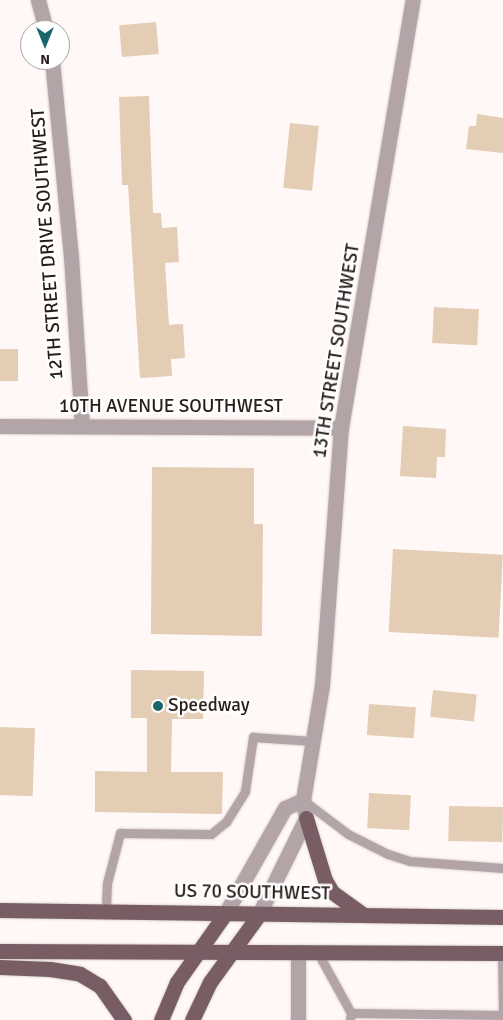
<!DOCTYPE html>
<style>
body{margin:0}
#map{position:relative;width:503px;height:1020px;overflow:hidden;background:#fff8f6;font-family:Signika,sans-serif}
div>[style]{position:absolute}
.building>*{inset:0;background:#e3cdb5;transform-origin:0 0}
.roads{filter:drop-shadow(0 0 1px #ddd5d3) drop-shadow(0 0 1px #ddd5d3)}
.lane>*{height:9px;margin:-4.5px;padding:0 4.5px;transform-origin:4.5px;border-radius:4.5px;background:#b3a4a7}
.street>*{height:15px;margin:-7.5px;padding:0 7.5px;transform-origin:7.5px;border-radius:7.5px;background:#b3a4a7}
.primary>*{height:15px;margin:-7.5px;padding:0 7.5px;transform-origin:7.5px;border-radius:7.5px;background:#785e64}
.dots>*{width:14px;height:14px;translate:-50% -50%;box-sizing:border-box;border:2px solid #fff;border-radius:50%}
span{translate:-50% -50%;white-space:nowrap;text-align:center;line-height:1.15;-webkit-text-stroke:5px #fff;paint-order:stroke}
.street-label{font-size:19px;color:#291d19}
.poi-label{font-size:19px;color:#291d19}
.left{translate:0 -50%;text-align:left}
.north{position:absolute;left:20px;top:20px;width:50px;height:50px;box-sizing:border-box;background:#fff;border:1px solid #a9a5a3;border-radius:50%;rotate:180deg;font-size:14px;font-weight:700;line-height:20px;text-align:center;color:#291d19}
.north::after{content:'';display:block;margin:auto;width:18px;height:22px;background:#19676a;clip-path:polygon(50% 0,100% 100%,50% 72%,0 100%)}
</style>
<div id="map">
<div class="building">
<div style="left:156px;top:22px;width:32px;height:37px;rotate:85deg"></div>
<div style="clip-path:polygon(149px 96px,153px 213px,161px 213px,162px 228px,177px 227px,179px 262px,165px 263px,169px 325px,183px 324px,185px 358px,171px 359px,172px 376px,140px 378px,128px 185px,122px 185px,119px 97px)"></div>
<div style="clip-path:polygon(477px 114px,503px 118px,503px 153px,466px 149px,469px 126px,476px 126px)"></div>
<div style="left:290px;top:123px;width:29px;height:65px;rotate:6deg"></div>
<div style="left:434px;top:307px;width:45px;height:36px;rotate:3deg"></div>
<div style="left:0;top:349px;width:18px;height:32px"></div>
<div style="clip-path:polygon(403px 426px,446px 429px,445px 457px,437px 457px,436px 478px,400px 476px)"></div>
<div style="clip-path:polygon(152px 467px,254px 468px,254px 524px,263px 524px,262px 636px,151px 634px)"></div>
<div style="left:393px;top:549px;width:110px;height:83px;rotate:3deg"></div>
<div style="clip-path:polygon(131px 670px,204px 671px,203px 719px,172px 719px,171px 772px,223px 772px,222px 814px,95px 812px,95px 771px,147px 772px,147px 718px,131px 718px)"></div>
<div style="left:433px;top:690px;width:44px;height:27px;rotate:6deg"></div>
<div style="left:369px;top:704px;width:47px;height:31px;rotate:4deg"></div>
<div style="left:0;top:727px;width:35px;height:68px;rotate:2deg"></div>
<div style="left:369px;top:793px;width:42px;height:35px;rotate:3deg"></div>
<div style="left:449px;top:806px;width:54px;height:35px;rotate:1deg"></div>
</div>
<div class="roads">
<div class="lane">
<div style="left:303px;top:800px;width:56px;rotate:37.1deg"></div>
<div style="left:348px;top:834px;width:45px;rotate:26.6deg"></div>
<div style="left:388px;top:854px;width:22px;rotate:18deg"></div>
<div style="left:409px;top:861px;width:94px;rotate:4.3deg"></div>
<div style="left:106px;top:909px;width:26px;rotate:-88deg"></div>
<div style="left:107px;top:883px;width:52px;rotate:-75.4deg"></div>
<div style="left:120px;top:833px;width:91px;rotate:0.6deg"></div>
<div style="left:211px;top:834px;width:19px;rotate:-39deg"></div>
<div style="left:226px;top:822px;width:36px;rotate:-58deg"></div>
<div style="left:245px;top:791px;width:55px;rotate:-81.6deg"></div>
<div style="left:253px;top:737px;width:60px;rotate:3.8deg"></div>
<div style="left:318px;top:953px;width:68px;rotate:61.2deg"></div>
<div style="left:350px;top:1020px;width:7px;rotate:-82deg"></div>
<div style="left:351px;top:1013px;width:152px;rotate:0.8deg"></div>
<div style="left:503px;top:1015px;width:62px;rotate:-90.9deg"></div>
</div>
<div class="street">
<div style="left:38px;top:0;width:31px;rotate:75deg"></div>
<div style="left:52px;top:60px;width:198px;rotate:84.5deg"></div>
<div style="left:71px;top:257px;width:168px;rotate:86.3deg"></div>
<div style="left:0;top:426px;width:341px;rotate:0.3deg"></div>
<div style="left:225px;top:914px;width:122px;rotate:-60.5deg"></div>
<div style="left:285px;top:808px;width:20px;rotate:-24deg"></div>
<div style="left:258px;top:916px;width:109px;rotate:-63.9deg"></div>
<div style="left:306px;top:818px;width:18px;rotate:-99deg"></div>
<div style="left:303px;top:800px;width:117px;rotate:-80.6deg"></div>
<div style="left:322px;top:685px;width:258px;rotate:-85.8deg"></div>
<div style="left:341px;top:428px;width:434px;rotate:-80.5deg"></div>
<div style="left:298px;top:1020px;width:68px;rotate:-90deg"></div>
</div>
<div class="primary">
<div style="left:306px;top:818px;width:65px;rotate:73deg"></div>
<div style="left:325px;top:880px;width:14px;rotate:60deg"></div>
<div style="left:332px;top:892px;width:39px;rotate:36deg"></div>
<div style="left:0;top:910px;width:503px;rotate:0.8deg"></div>
<div style="left:0;top:951px;width:503px;rotate:0.23deg"></div>
<div style="left:0;top:967px;width:50px;rotate:2.3deg"></div>
<div style="left:50px;top:969px;width:30px;rotate:9deg"></div>
<div style="left:80px;top:974px;width:23px;rotate:31deg"></div>
<div style="left:100px;top:986px;width:42px;rotate:54.8deg"></div>
<div style="left:161px;top:1020px;width:41px;rotate:-67.2deg"></div>
<div style="left:177px;top:982px;width:83px;rotate:-54.8deg"></div>
<div style="left:192px;top:1020px;width:42px;rotate:-64.7deg"></div>
<div style="left:210px;top:982px;width:82px;rotate:-54deg"></div>
</div>
</div>
<div class="dots">
<div style="left:158px;top:706px;background:#19676a"></div>
</div>
<div class="street-label">
<span style="left:48px;top:244px;rotate:-94deg">12TH STREET DRIVE SOUTHWEST</span>
<span style="left:337px;top:351px;rotate:-81deg">13TH STREET SOUTHWEST</span>
<span style="left:171px;top:407px">10TH AVENUE SOUTHWEST</span>
<span style="left:252px;top:893px;rotate:1deg">US 70 SOUTHWEST</span>
</div>
<div class="poi-label">
<span class="left" style="left:168px;top:706px">Speedway</span>
</div>
<div class="north">N</div>
</div>
